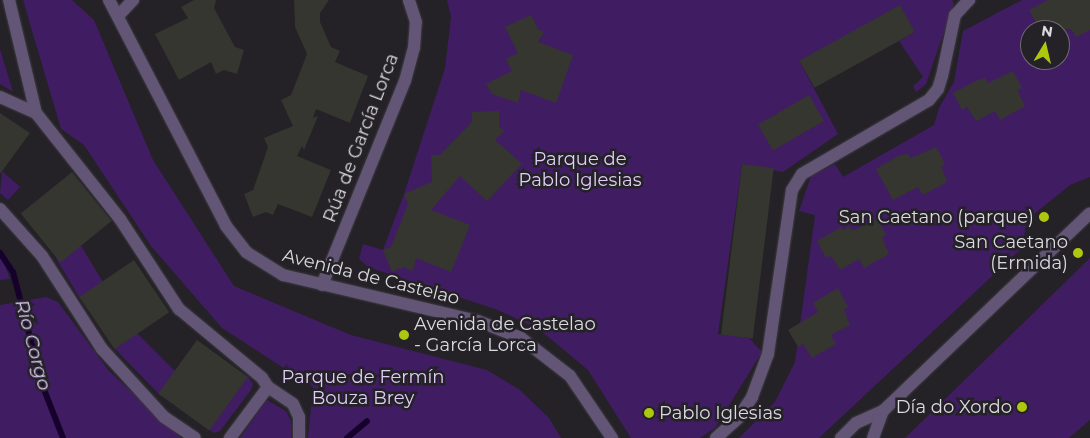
<!DOCTYPE html>
<meta charset="utf-8">
<style>
body{margin:0}
#map{position:relative;width:1090px;height:438px;overflow:hidden;background:#242127;font-family:Montserrat,sans-serif}
div>[style]{position:absolute}
.green>*{inset:0;background:#401d62;transform-origin:0 0}
.stream>*{height:6px;margin:-3px;padding:0 3px;transform-origin:3px;border-radius:3px;background:#16002c}
.building>*{inset:0;background:#34362f;transform-origin:0 0}
.roads{filter:drop-shadow(0 0 1px #3e3b41) drop-shadow(0 0 1px #3e3b41)}
.minor>*{height:12px;margin:-6px;padding:0 6px;transform-origin:6px;border-radius:6px;background:#625575}
.tertiary>*{height:12px;margin:-6px;padding:0 6px;transform-origin:6px;border-radius:6px;background:#625575}
.dots>*{width:14px;height:14px;translate:-50% -50%;box-sizing:border-box;border:2px solid #242127;border-radius:50%}
span{translate:-50% -50%;white-space:nowrap;text-align:center;line-height:1.15;-webkit-text-stroke:5px #242127;paint-order:stroke}
.street-label{font-size:18px;color:#dbdade}
.park-label{font-size:18px;color:#dfcef8}
.poi-label{font-size:18px;color:#dbdade}
.right{translate:-100% -50%;text-align:right}
.left{translate:0 -50%;text-align:left}
.water-label{font-size:19px;color:#dac9f2;font-style:italic}
.north{position:absolute;left:1020px;top:20px;width:50px;height:50px;box-sizing:border-box;background:#242127;border:1px solid #6d6b70;border-radius:50%;rotate:9deg;font-size:14px;font-weight:700;line-height:20px;text-align:center;color:#dbdade}
.north::after{content:'';display:block;margin:auto;width:18px;height:22px;background:#adc610;clip-path:polygon(50% 0,100% 100%,50% 72%,0 100%)}
</style>
<div id="map">
<div class="green">
<div style="clip-path:polygon(23px 0,72px 0,94px 20px,153px 160px,234px 286px,351px 335px,487px 370px,520px 390px,549px 418px,561px 438px,308px 438px,313px 387px,222px 328px,151px 246px,84px 145px,61px 129px)"></div>
<div style="clip-path:polygon(447px 0,952px 0,954px 3px,926px 84px,916px 92px,913px 86px,923px 77px,899px 41px,915px 32px,900px 6px,800px 62px,838px 134px,783px 172px,742px 164px,718px 334px,749px 338px,762px 352px,715px 428px,700px 438px,631px 438px,588px 370px,540px 330px,498px 310px,368px 267px,359px 259px,363px 244px,383px 250px,404px 194px,445px 68px,451px 17px)"></div>
<div style="clip-path:polygon(evenodd,1022px 0,1090px 0,1090px 177px,1070px 185px,1028px 219px,1021px 249px,819px 438px,739px 438px,775px 402px,795px 362px,815px 215px,799px 211px,811px 176px,835px 164px,843px 177px,934px 125px,939px 108px,954px 82px,963px 31px,1022px 0,1030px 30px,1060px 30px,1060px 60px,1030px 60px,1030px 30px)"></div>
<div style="clip-path:polygon(0 49px,13px 92px,0 84px)"></div>
<div style="clip-path:polygon(2px 171px,20px 187px,8px 200px,0 193px)"></div>
<div style="left:80px;top:244px;width:47px;height:28px;rotate:59deg"></div>
<div style="clip-path:polygon(0 257px,4px 263px,10px 279px,0 280px)"></div>
<div style="clip-path:polygon(1090px 258px,1090px 420px,1069px 438px,905px 438px)"></div>
<div style="clip-path:polygon(46px 297px,58px 302px,109px 371px,181px 438px,0 438px,0 305px)"></div>
<div style="clip-path:polygon(136px 332px,176px 372px,160px 395px,114px 348px)"></div>
<div style="clip-path:polygon(248px 376px,253px 384px,251px 390px,220px 431px,214px 433px,208px 429px)"></div>
<div style="clip-path:polygon(267px 400px,286px 411px,291px 421px,291px 438px,240px 438px)"></div>
</div>
<div class="stream">
<div style="left:0;top:253px;width:23px;rotate:56deg"></div>
<div style="left:13px;top:272px;width:119px;rotate:75.4deg"></div>
<div style="left:43px;top:387px;width:55px;rotate:68.6deg"></div>
<div style="left:347px;top:438px;width:26px;rotate:-40deg"></div>
</div>
<div class="building">
<div style="clip-path:polygon(194px 0,216px 0,214px 8px,235px 47px,244px 50px,237px 74px,224px 70px,216px 74px,211px 62px,179px 80px,155px 34px,188px 18px,181px 7px)"></div>
<div style="clip-path:polygon(294px 0,329px 0,320px 13px,320px 22px,331px 47px,340px 51px,335px 62px,368px 76px,350px 123px,316px 109px,313px 118px,318px 116px,304px 150px,302px 146px,297px 156px,331px 170px,312px 217px,278px 204px,273px 215px,266px 212px,253px 217px,244px 194px,253px 190px,268px 147px,264px 138px,293px 126px,281px 100px,291px 95px,307px 54px,295px 27px)"></div>
<div style="clip-path:polygon(1048px 0,1090px 0,1090px 30px,1076px 37px,1071px 29px,1040px 30px,1029px 10px)"></div>
<div style="left:900px;top:5px;width:31px;height:115px;rotate:61deg"></div>
<div style="clip-path:polygon(531px 15px,538px 29px,544px 32px,538px 42px,573px 55px,556px 103px,521px 90px,518px 103px,492px 94px,486px 84px,512px 71px,506px 59px,518px 53px,505px 27px)"></div>
<div style="clip-path:polygon(1013px 71px,1022px 88px,1017px 90px,1025px 106px,1000px 120px,995px 111px,976px 121px,967px 107px,962px 110px,953px 93px,978px 80px,985px 78px,988px 83px)"></div>
<div style="left:809px;top:95px;width:30px;height:59px;rotate:60deg"></div>
<div style="clip-path:polygon(499px 111px,499px 127px,504px 131px,495px 140px,522px 164px,487px 201px,460px 176px,431px 210px,470px 225px,451px 272px,416px 258px,413px 271px,403px 267px,392px 272px,383px 250px,391px 247px,408px 204px,404px 194px,432px 182px,431px 155px,440px 155px,472px 122px,472px 112px)"></div>
<div style="clip-path:polygon(0 113px,30px 133px,0 174px)"></div>
<div style="clip-path:polygon(936px 147px,945px 164px,941px 166px,947px 182px,923px 195px,918px 187px,893px 200px,876px 169px,900px 155px,908px 154px,911px 158px)"></div>
<div style="left:742px;top:164px;width:32px;height:172px;rotate:7deg"></div>
<div style="left:72px;top:172px;width:63px;height:66px;rotate:51deg"></div>
<div style="clip-path:polygon(877px 219px,886px 235px,882px 238px,889px 254px,864px 268px,859px 259px,840px 270px,831px 256px,826px 258px,817px 241px,841px 227px,843px 230px,850px 226px,852px 231px)"></div>
<div style="left:134px;top:260px;width:63px;height:66px;rotate:56deg"></div>
<div style="clip-path:polygon(838px 288px,848px 307px,844px 310px,850px 325px,831px 335px,836px 344px,812px 358px,803px 344px,798px 347px,788px 330px,818px 312px,813px 303px)"></div>
<div style="left:197px;top:340px;width:63px;height:66px;rotate:36deg"></div>
</div>
<div class="roads">
<div class="minor">
<div style="left:9px;top:0;width:116px;rotate:76.6deg"></div>
<div style="left:36px;top:113px;width:135px;rotate:51.6deg"></div>
<div style="left:120px;top:219px;width:108px;rotate:56.8deg"></div>
<div style="left:179px;top:309px;width:108px;rotate:39.7deg"></div>
<div style="left:262px;top:378px;width:11px;rotate:56deg"></div>
<div style="left:268px;top:387px;width:64px;rotate:126.7deg"></div>
<div style="left:119px;top:15px;width:21px;rotate:-47deg"></div>
<div style="left:0;top:97px;width:39px;rotate:24deg"></div>
<div style="left:0;top:209px;width:63px;rotate:48.2deg"></div>
<div style="left:42px;top:256px;width:111px;rotate:57.2deg"></div>
<div style="left:102px;top:349px;width:92px;rotate:47.6deg"></div>
<div style="left:164px;top:417px;width:37px;rotate:34deg"></div>
<div style="left:322px;top:285px;width:220px;rotate:-67.9deg"></div>
<div style="left:405px;top:81px;width:34px;rotate:-75deg"></div>
<div style="left:414px;top:48px;width:26px;rotate:-86deg"></div>
<div style="left:416px;top:22px;width:23px;rotate:-108deg"></div>
<div style="left:268px;top:387px;width:30px;rotate:34deg"></div>
<div style="left:293px;top:404px;width:14px;rotate:65deg"></div>
<div style="left:299px;top:417px;width:21px;rotate:90deg"></div>
<div style="left:716px;top:438px;width:30px;rotate:-42deg"></div>
<div style="left:738px;top:418px;width:25px;rotate:-56deg"></div>
<div style="left:752px;top:397px;width:46px;rotate:-69.6deg"></div>
<div style="left:768px;top:354px;width:166px;rotate:-81.7deg"></div>
<div style="left:792px;top:190px;width:19px;rotate:-58deg"></div>
<div style="left:802px;top:174px;width:147px;rotate:-30.2deg"></div>
<div style="left:929px;top:100px;width:14px;rotate:-51deg"></div>
<div style="left:938px;top:89px;width:14px;rotate:-73deg"></div>
<div style="left:942px;top:76px;width:62px;rotate:-78deg"></div>
<div style="left:955px;top:15px;width:21px;rotate:-47deg"></div>
</div>
<div class="tertiary">
<div style="left:109px;top:0;width:254px;rotate:62.6deg"></div>
<div style="left:226px;top:226px;width:33px;rotate:52deg"></div>
<div style="left:246px;top:252px;width:44px;rotate:31.9deg"></div>
<div style="left:283px;top:275px;width:200px;rotate:13.3deg"></div>
<div style="left:478px;top:321px;width:46px;rotate:21.6deg"></div>
<div style="left:521px;top:338px;width:62px;rotate:37.8deg"></div>
<div style="left:570px;top:376px;width:75px;rotate:55.9deg"></div>
<div style="left:841px;top:438px;width:21px;rotate:-45deg"></div>
<div style="left:856px;top:423px;width:30px;rotate:-24deg"></div>
<div style="left:883px;top:411px;width:286px;rotate:-43.7deg"></div>
<div style="left:873px;top:438px;width:29px;rotate:-70deg"></div>
</div>
</div>
<div class="dots">
<div style="left:1044px;top:217px;background:#adc610"></div>
<div style="left:1078px;top:253px;background:#adc610"></div>
<div style="left:404px;top:335px;background:#adc610"></div>
<div style="left:1022px;top:407px;background:#adc610"></div>
<div style="left:649px;top:413px;background:#adc610"></div>
</div>
<div class="street-label">
<span style="left:361px;top:138px;rotate:-69deg">Rúa de García Lorca</span>
<span style="left:371px;top:277px;rotate:14deg">Avenida de Castelao</span>
</div>
<div class="park-label">
<span style="left:580px;top:170px">Parque de<br>Pablo Iglesias</span>
<span style="left:363px;top:388px">Parque de Fermín<br>Bouza Brey</span>
</div>
<div class="poi-label">
<span class="right" style="left:1034px;top:217px">San Caetano (parque)</span>
<span class="right" style="left:1068px;top:253px">San Caetano<br>(Ermida)</span>
<span class="left" style="left:414px;top:335px">Avenida de Castelao<br>- García Lorca</span>
<span class="right" style="left:1012px;top:407px">Día do Xordo</span>
<span class="left" style="left:659px;top:413px">Pablo Iglesias</span>
</div>
<div class="water-label">
<span style="left:33px;top:345px;rotate:75deg">Río Corgo</span>
</div>
<div class="north">N</div>
</div>
